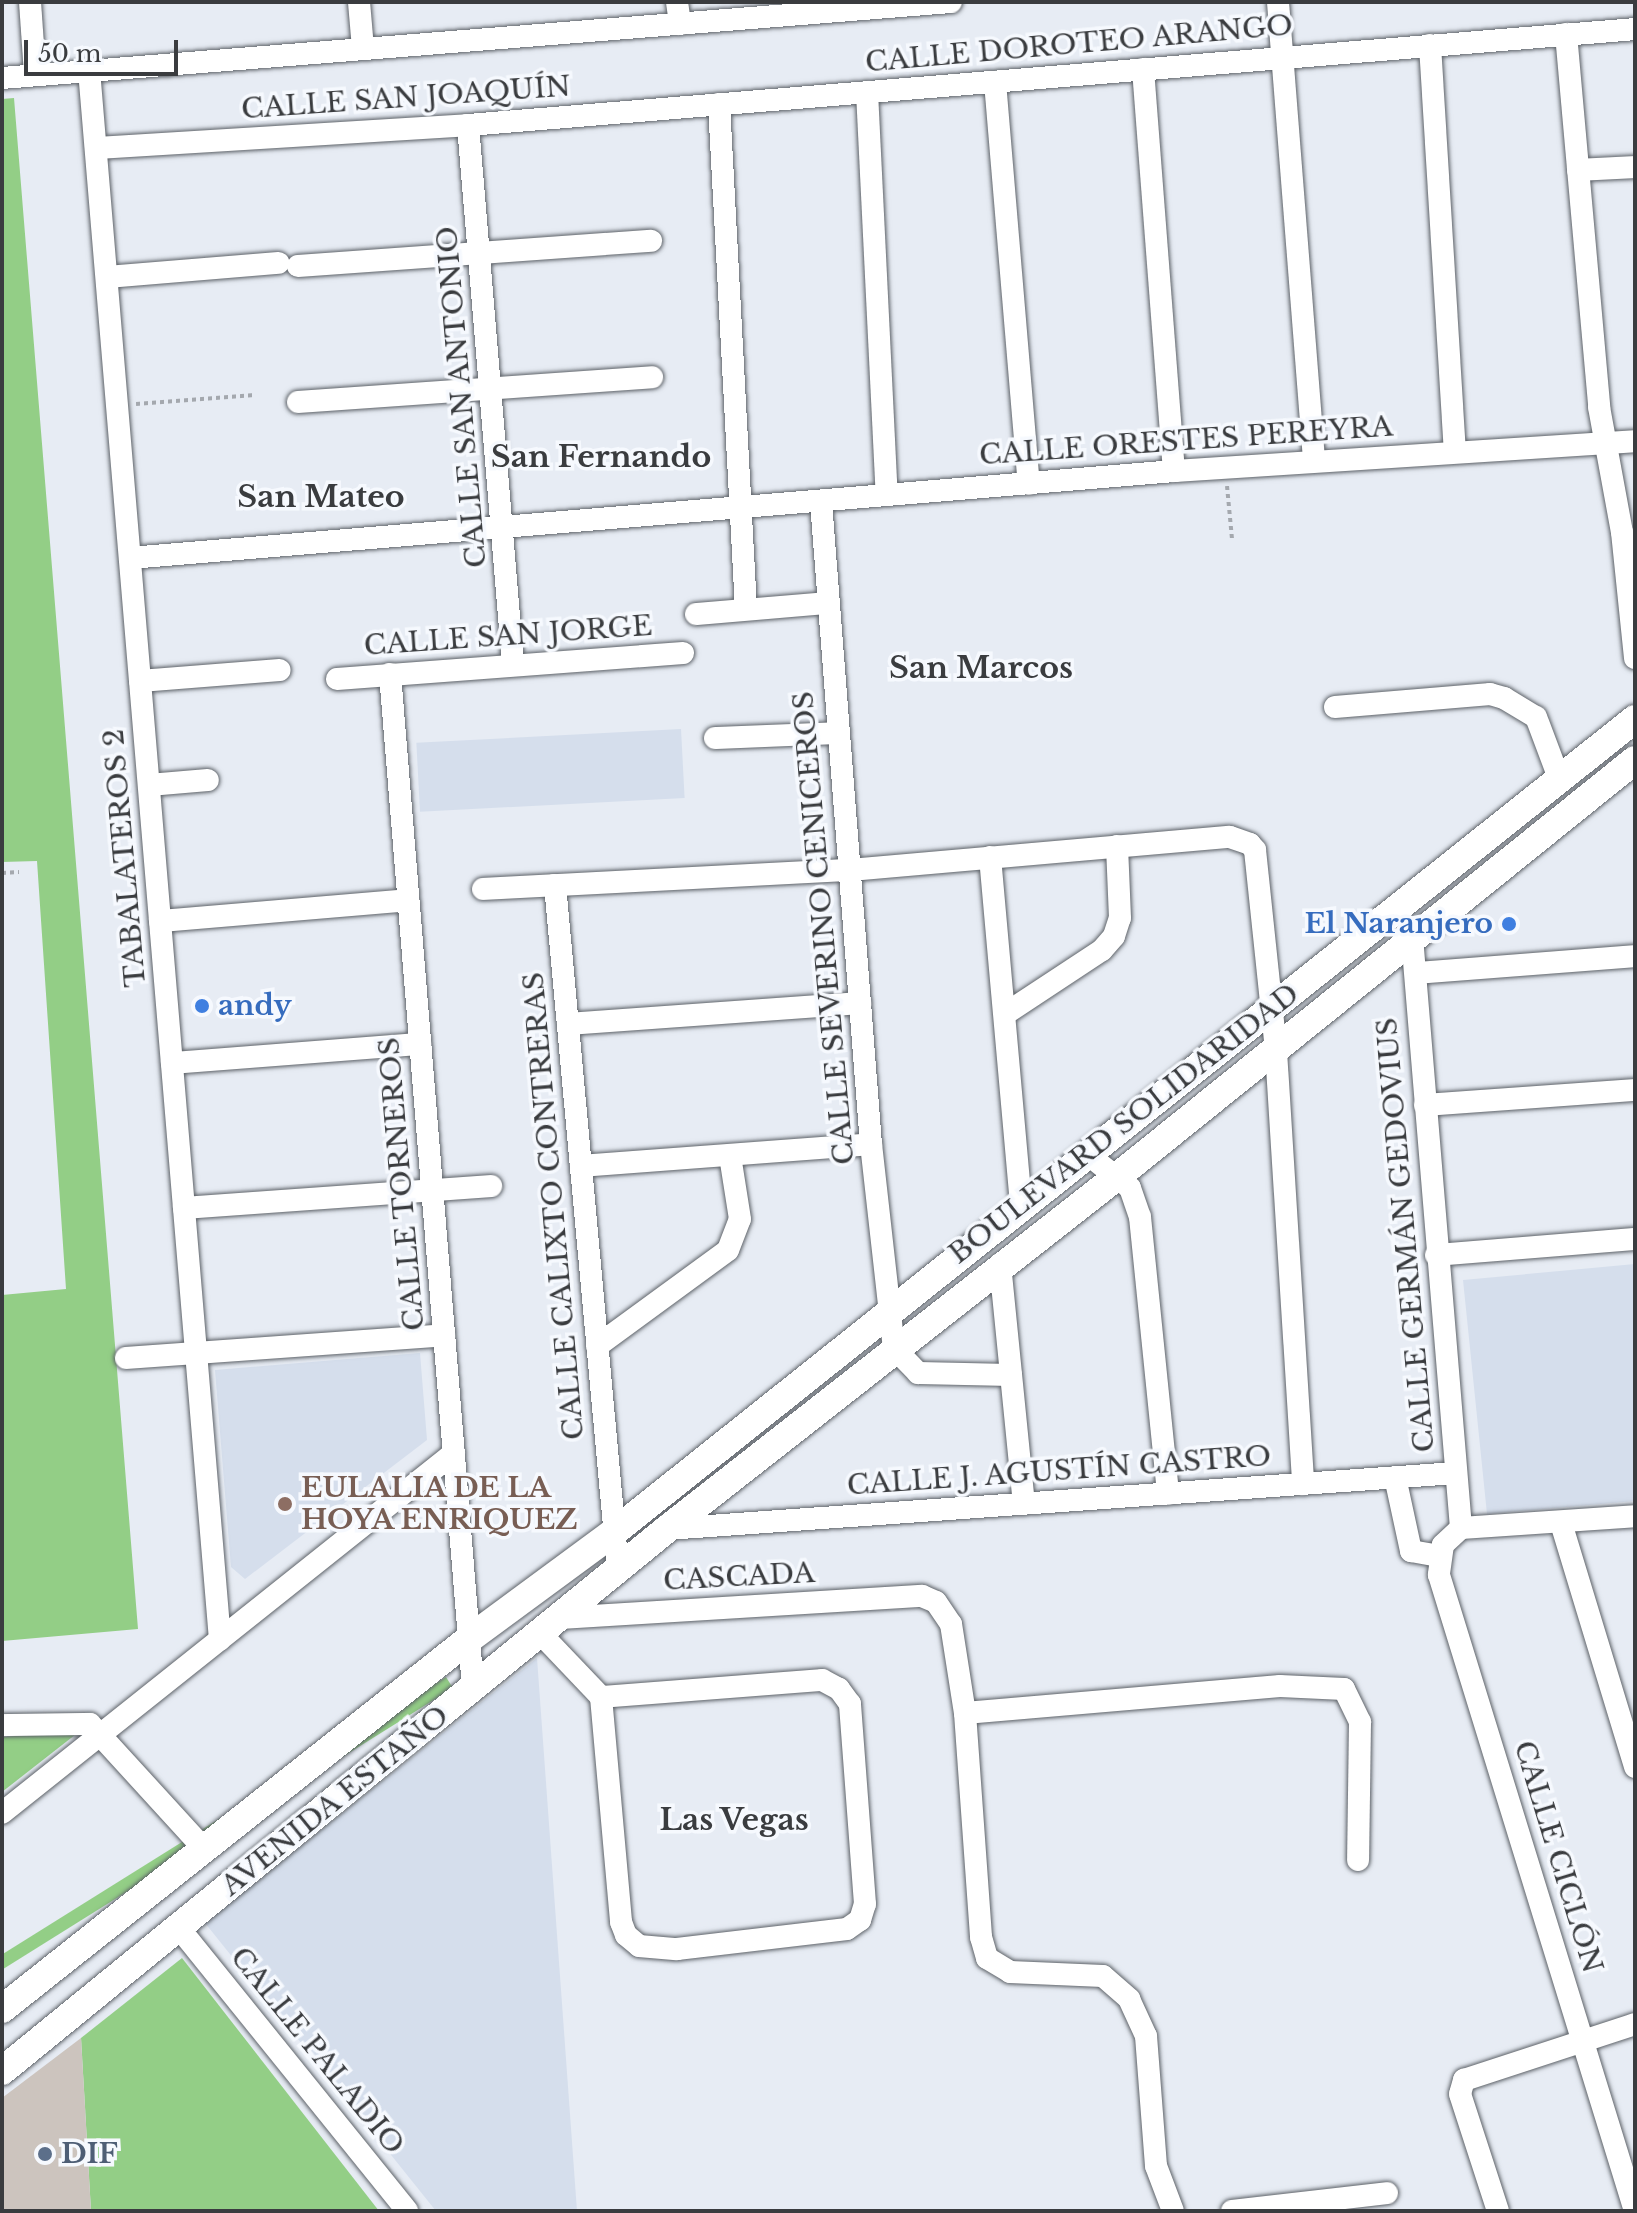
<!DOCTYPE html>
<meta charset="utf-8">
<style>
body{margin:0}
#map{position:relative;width:1637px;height:2213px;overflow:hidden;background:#e7ecf4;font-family:"Libre Baskerville",serif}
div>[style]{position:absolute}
.built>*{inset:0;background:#d5deec;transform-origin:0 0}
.green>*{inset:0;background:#93ce86;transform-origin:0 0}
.building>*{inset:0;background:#ccc4be}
.path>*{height:4px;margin-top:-2px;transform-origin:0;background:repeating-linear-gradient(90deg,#a4a8ae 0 4px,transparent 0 8px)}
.roads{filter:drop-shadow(0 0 2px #5d6268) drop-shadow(0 0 2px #5d6268)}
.minor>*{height:22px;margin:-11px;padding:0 11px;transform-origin:11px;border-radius:11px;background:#fff}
.major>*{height:28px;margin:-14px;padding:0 14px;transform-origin:14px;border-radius:14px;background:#fff}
.dots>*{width:22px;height:22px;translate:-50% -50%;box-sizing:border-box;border:4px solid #f6f9fe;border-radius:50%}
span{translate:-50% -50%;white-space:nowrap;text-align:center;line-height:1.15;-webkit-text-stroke:7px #f6f9fe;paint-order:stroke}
.street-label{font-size:28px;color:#3a3c3f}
.shop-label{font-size:28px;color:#366cbe;font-weight:700}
.right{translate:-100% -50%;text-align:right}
.left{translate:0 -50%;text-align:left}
.education-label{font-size:28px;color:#785e54;font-weight:700}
.service-label{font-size:28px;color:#4e5e75;font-weight:700}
.neighbourhood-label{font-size:30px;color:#3a3c3f;font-weight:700}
.frame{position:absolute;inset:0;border:4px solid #3a3c3f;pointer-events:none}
.scale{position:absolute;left:24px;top:40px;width:154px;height:36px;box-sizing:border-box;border:4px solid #3a3c3f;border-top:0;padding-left:10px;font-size:24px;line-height:28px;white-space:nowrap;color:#3a3c3f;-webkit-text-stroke:6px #f6f9fe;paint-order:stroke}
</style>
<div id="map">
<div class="built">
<div style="left:681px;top:729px;width:69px;height:265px;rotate:87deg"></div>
<div style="clip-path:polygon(1635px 1264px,1635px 1501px,1487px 1514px,1463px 1280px)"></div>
<div style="clip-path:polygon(420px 1353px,427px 1440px,245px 1579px,231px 1567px,215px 1370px)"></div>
<div style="clip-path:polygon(537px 1658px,577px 2211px,436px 2211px,205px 1923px)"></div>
</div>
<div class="green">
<div style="clip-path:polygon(14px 98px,138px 1629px,2px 1641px,2px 1295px,66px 1289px,37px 861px,2px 862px,2px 99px)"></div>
<div style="left:446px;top:1677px;width:13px;height:568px;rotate:58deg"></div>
<div style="clip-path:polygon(80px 1731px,2px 1792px,2px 1737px)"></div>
<div style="clip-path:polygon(182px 1958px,379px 2211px,91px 2211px,81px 2038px)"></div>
</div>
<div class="building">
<div style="clip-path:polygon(81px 2038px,91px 2211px,2px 2211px,2px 2098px)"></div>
</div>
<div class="path">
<div style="left:136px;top:404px;width:119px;rotate:-4.3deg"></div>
<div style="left:1227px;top:486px;width:53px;rotate:84.6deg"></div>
<div style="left:2px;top:873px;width:17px;rotate:-3deg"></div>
</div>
<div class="roads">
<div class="minor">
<div style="left:30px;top:2px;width:72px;rotate:86deg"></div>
<div style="left:359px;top:2px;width:47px;rotate:85.1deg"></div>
<div style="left:677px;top:2px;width:22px;rotate:82deg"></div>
<div style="left:1278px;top:2px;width:460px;rotate:85.5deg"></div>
<div style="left:1566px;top:34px;width:374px;rotate:84.9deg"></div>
<div style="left:1599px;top:407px;width:127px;rotate:79.6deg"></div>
<div style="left:1622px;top:532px;width:127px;rotate:84.1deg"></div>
<div style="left:1430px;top:45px;width:407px;rotate:86.5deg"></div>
<div style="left:1143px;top:69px;width:403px;rotate:85.6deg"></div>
<div style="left:89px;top:70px;width:1575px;rotate:85.23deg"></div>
<div style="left:2px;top:78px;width:952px;rotate:-4.58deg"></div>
<div style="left:995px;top:82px;width:403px;rotate:85.2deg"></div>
<div style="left:867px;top:92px;width:403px;rotate:87.2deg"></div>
<div style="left:719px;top:104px;width:506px;rotate:86.94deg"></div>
<div style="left:468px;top:125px;width:541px;rotate:85.23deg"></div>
<div style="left:96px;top:148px;width:373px;rotate:-3.5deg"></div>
<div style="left:468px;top:125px;width:1171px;rotate:-4.7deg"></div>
<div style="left:1578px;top:170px;width:57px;rotate:-3deg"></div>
<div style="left:298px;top:266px;width:354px;rotate:-4.1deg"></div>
<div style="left:107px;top:277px;width:172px;rotate:-4.7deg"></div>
<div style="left:298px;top:402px;width:355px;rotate:-4deg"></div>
<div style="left:821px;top:502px;width:644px;rotate:85.55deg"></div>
<div style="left:871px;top:1144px;width:205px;rotate:83.6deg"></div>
<div style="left:894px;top:1348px;width:35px;rotate:46deg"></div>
<div style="left:918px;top:1373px;width:93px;rotate:1.2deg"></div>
<div style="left:130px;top:558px;width:1048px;rotate:-4.76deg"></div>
<div style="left:1174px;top:471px;width:462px;rotate:-3.7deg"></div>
<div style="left:696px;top:614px;width:131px;rotate:-4.8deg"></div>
<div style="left:390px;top:674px;width:1017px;rotate:85.32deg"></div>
<div style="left:337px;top:679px;width:347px;rotate:-4.3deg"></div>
<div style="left:140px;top:681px;width:140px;rotate:-4.5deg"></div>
<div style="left:1335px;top:707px;width:156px;rotate:-4.8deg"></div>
<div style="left:1490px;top:694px;width:15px;rotate:16deg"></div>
<div style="left:1504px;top:698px;width:37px;rotate:31deg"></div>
<div style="left:1536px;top:717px;width:68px;rotate:69.4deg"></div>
<div style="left:715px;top:738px;width:123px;rotate:-2.3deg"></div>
<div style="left:149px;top:785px;width:59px;rotate:-4.8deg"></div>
<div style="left:990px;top:857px;width:349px;rotate:84.9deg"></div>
<div style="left:555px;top:885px;width:687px;rotate:84.74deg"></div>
<div style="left:483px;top:889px;width:367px;rotate:-3deg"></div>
<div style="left:850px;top:870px;width:381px;rotate:-5deg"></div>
<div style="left:1230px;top:837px;width:21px;rotate:19deg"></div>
<div style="left:1250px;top:844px;width:8px;rotate:50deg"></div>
<div style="left:1255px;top:850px;width:202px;rotate:84deg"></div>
<div style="left:1276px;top:1051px;width:434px;rotate:86.4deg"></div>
<div style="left:160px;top:921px;width:249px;rotate:-4.8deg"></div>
<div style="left:1412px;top:937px;width:593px;rotate:85.26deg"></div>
<div style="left:1416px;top:973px;width:220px;rotate:-4.4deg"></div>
<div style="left:1005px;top:1014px;width:116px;rotate:-33.4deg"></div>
<div style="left:1102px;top:950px;width:18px;rotate:-49deg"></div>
<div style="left:1114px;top:936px;width:19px;rotate:-72deg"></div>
<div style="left:1120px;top:918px;width:72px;rotate:-92.4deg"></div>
<div style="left:568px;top:1024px;width:293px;rotate:-4.1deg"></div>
<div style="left:172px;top:1063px;width:249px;rotate:-4.4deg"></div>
<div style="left:1425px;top:1105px;width:211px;rotate:-4.1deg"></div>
<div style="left:1086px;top:1153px;width:56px;rotate:38.5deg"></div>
<div style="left:1130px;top:1188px;width:31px;rotate:71deg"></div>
<div style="left:1140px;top:1217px;width:278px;rotate:84.2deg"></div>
<div style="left:581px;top:1166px;width:291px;rotate:-4.3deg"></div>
<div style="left:184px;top:1208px;width:308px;rotate:-4.1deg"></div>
<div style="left:1436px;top:1255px;width:200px;rotate:-4.6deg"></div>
<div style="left:1000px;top:1264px;width:241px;rotate:84.3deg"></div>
<div style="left:597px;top:1346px;width:162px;rotate:-36.2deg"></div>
<div style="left:728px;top:1250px;width:33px;rotate:-69deg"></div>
<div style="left:740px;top:1219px;width:64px;rotate:-99deg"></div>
<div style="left:126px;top:1358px;width:319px;rotate:-4.1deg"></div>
<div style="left:1395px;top:1477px;width:76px;rotate:77.8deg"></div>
<div style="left:1411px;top:1551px;width:28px;rotate:10deg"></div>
<div style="left:1561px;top:1523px;width:255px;rotate:73.1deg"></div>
<div style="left:1461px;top:1528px;width:25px;rotate:137deg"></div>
<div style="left:1443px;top:1545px;width:30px;rotate:98deg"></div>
<div style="left:1439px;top:1575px;width:666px;rotate:72.87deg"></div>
<div style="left:1461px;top:1528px;width:174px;rotate:-3.9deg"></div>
<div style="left:667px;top:1529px;width:790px;rotate:-4.06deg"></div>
<div style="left:560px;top:1618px;width:363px;rotate:-3.5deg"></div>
<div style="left:922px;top:1596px;width:15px;rotate:23deg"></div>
<div style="left:936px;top:1602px;width:27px;rotate:56deg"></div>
<div style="left:951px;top:1624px;width:90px;rotate:81.1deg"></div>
<div style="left:965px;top:1713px;width:225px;rotate:85.9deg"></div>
<div style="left:981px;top:1937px;width:22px;rotate:74deg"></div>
<div style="left:987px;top:1958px;width:27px;rotate:31deg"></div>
<div style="left:1010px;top:1972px;width:93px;rotate:2.5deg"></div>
<div style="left:1103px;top:1976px;width:35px;rotate:41deg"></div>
<div style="left:1129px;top:1999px;width:41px;rotate:65.3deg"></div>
<div style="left:1146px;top:2036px;width:130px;rotate:85.6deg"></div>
<div style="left:1156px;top:2166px;width:48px;rotate:69.3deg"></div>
<div style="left:540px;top:1633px;width:88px;rotate:46.4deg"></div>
<div style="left:601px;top:1697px;width:226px;rotate:84.9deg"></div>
<div style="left:621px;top:1922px;width:14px;rotate:69deg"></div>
<div style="left:626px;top:1935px;width:17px;rotate:40deg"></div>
<div style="left:639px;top:1946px;width:38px;rotate:5deg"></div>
<div style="left:677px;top:1949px;width:171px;rotate:-6.7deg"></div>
<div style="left:847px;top:1929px;width:16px;rotate:-35deg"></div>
<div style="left:860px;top:1920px;width:17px;rotate:-73deg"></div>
<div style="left:865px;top:1904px;width:201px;rotate:-94.3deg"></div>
<div style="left:850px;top:1704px;width:19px;rotate:-126deg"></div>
<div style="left:839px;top:1689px;width:19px;rotate:-152deg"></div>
<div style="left:822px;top:1680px;width:222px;rotate:175.6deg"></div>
<div style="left:965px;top:1713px;width:316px;rotate:-4.9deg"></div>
<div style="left:1280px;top:1686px;width:64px;rotate:2.7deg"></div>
<div style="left:1344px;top:1689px;width:37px;rotate:64deg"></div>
<div style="left:1360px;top:1722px;width:138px;rotate:90.8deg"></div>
<div style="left:2px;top:1725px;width:88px;rotate:-0.7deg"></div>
<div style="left:90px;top:1724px;width:171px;rotate:47.6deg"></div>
<div style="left:2px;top:1813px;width:578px;rotate:-38.54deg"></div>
<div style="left:179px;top:1928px;width:363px;rotate:51.1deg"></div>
<div style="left:1232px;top:2211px;width:156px;rotate:-6.6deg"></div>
<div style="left:1498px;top:2211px;width:123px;rotate:-108deg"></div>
<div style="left:1460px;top:2094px;width:15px;rotate:-74deg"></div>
<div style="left:1464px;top:2080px;width:180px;rotate:-18.1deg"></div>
</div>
<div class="major">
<div style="left:2px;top:2009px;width:596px;rotate:-38.39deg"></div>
<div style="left:469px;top:1639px;width:180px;rotate:-36.4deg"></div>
<div style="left:614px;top:1532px;width:1305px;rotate:-38.53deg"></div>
<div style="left:2px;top:2071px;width:858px;rotate:-39.18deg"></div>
<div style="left:667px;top:1529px;width:592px;rotate:-38.07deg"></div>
<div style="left:1133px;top:1164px;width:644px;rotate:-38.83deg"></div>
</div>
</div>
<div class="dots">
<div style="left:1509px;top:924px;background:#3f7fe0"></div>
<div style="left:202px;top:1006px;background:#3f7fe0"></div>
<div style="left:285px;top:1504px;background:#8d6e63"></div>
<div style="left:45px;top:2154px;background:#5c6f8a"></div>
</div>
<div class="street-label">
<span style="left:1079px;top:44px;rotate:-5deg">CALLE DOROTEO ARANGO</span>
<span style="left:406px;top:98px;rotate:-4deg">CALLE SAN JOAQUÍN</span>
<span style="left:462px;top:397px;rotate:-95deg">CALLE SAN ANTONIO</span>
<span style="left:1186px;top:441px;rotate:-4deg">CALLE ORESTES PEREYRA</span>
<span style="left:508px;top:636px;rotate:-4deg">CALLE SAN JORGE</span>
<span style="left:125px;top:858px;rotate:-95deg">TABALATEROS 2</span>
<span style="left:824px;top:928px;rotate:-95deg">CALLE SEVERINO CENICEROS</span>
<span style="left:1124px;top:1124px;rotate:-38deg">BOULEVARD SOLIDARIDAD</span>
<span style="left:402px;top:1184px;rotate:-95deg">CALLE TORNEROS</span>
<span style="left:554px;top:1206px;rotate:-95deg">CALLE CALIXTO CONTRERAS</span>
<span style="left:1406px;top:1235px;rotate:-95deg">CALLE GERMÁN GEDOVIUS</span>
<span style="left:1059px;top:1471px;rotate:-4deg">CALLE J. AGUSTÍN CASTRO</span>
<span style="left:739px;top:1577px;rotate:-3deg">CASCADA</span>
<span style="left:335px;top:1801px;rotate:-39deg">AVENIDA ESTAÑO</span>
<span style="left:1558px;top:1857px;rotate:73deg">CALLE CICLÓN</span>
<span style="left:317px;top:2051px;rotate:51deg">CALLE PALADIO</span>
</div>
<div class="shop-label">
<span class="right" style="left:1493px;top:924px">El Naranjero</span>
<span class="left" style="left:218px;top:1006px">andy</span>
</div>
<div class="education-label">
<span class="left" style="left:301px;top:1504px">EULALIA DE LA<br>HOYA ENRIQUEZ</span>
</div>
<div class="service-label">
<span class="left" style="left:61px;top:2154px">DIF</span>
</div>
<div class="neighbourhood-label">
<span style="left:601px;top:457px">San Fernando</span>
<span style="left:321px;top:497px">San Mateo</span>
<span style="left:981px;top:668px">San Marcos</span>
<span style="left:734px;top:1820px">Las Vegas</span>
</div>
<div class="frame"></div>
<div class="scale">50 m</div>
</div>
